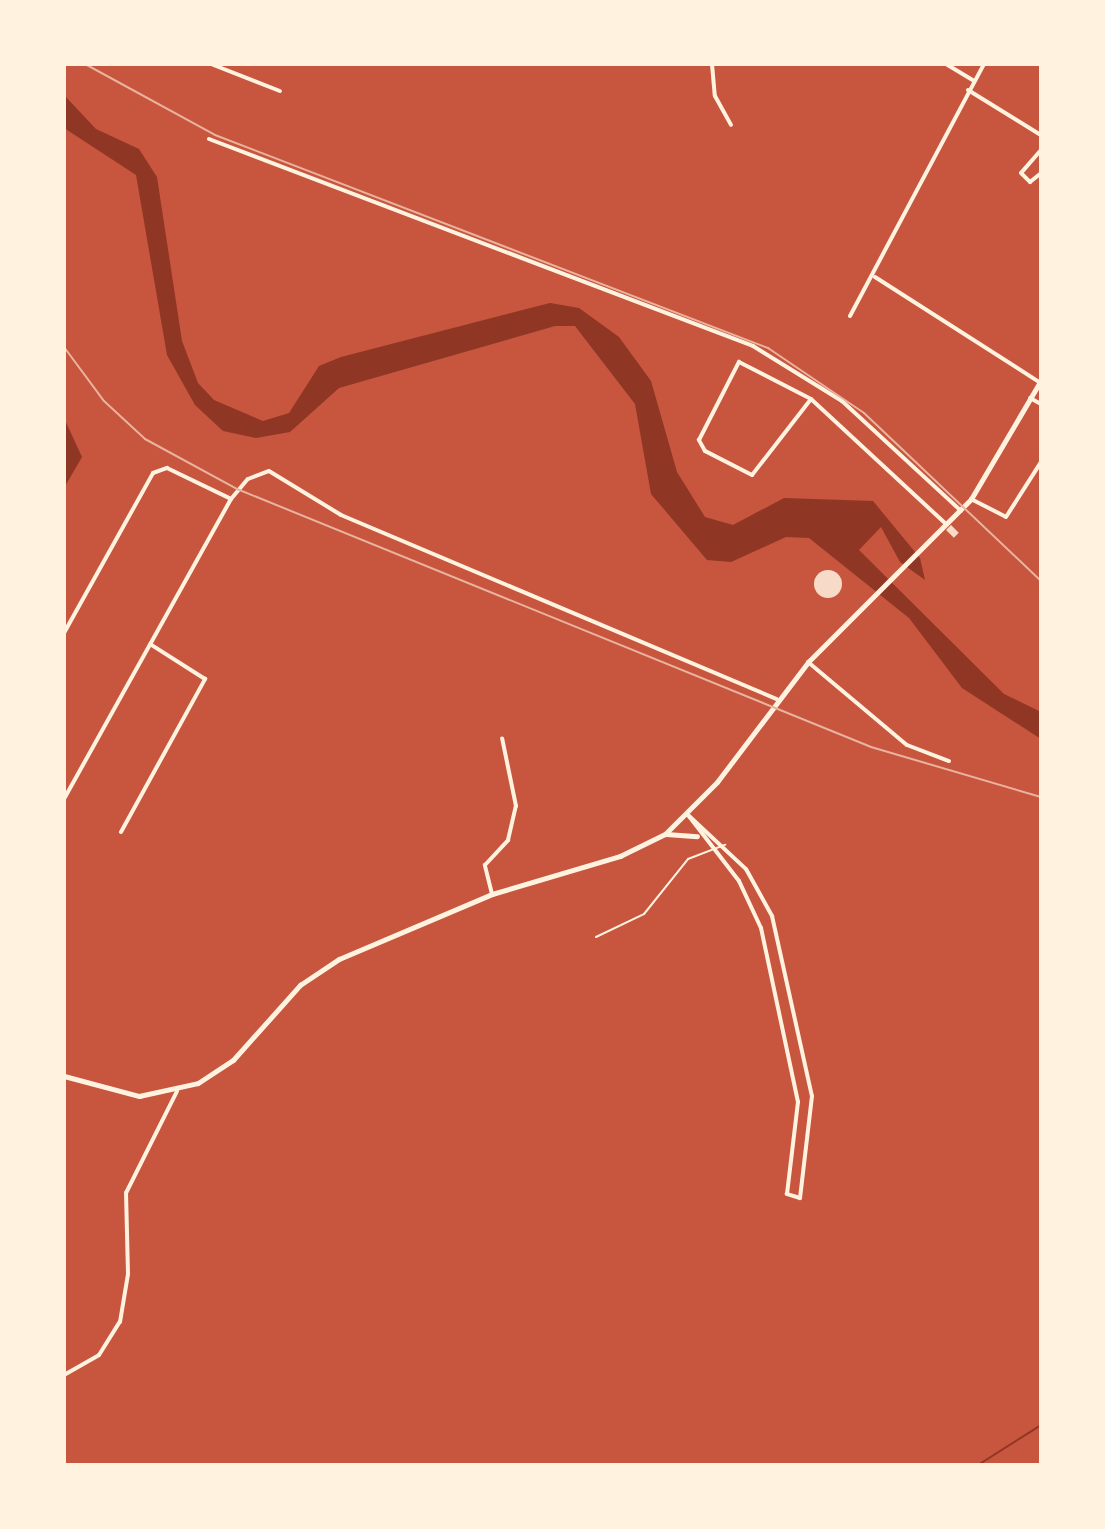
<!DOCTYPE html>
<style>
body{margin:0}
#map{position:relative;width:1105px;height:1529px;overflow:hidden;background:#c8553d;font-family:"PT Sans",sans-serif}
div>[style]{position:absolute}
.water>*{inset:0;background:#8f3625}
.stream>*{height:2px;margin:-1px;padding:0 1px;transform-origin:1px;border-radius:1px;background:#8f3625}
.building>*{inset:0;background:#f7dbc8;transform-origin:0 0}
.round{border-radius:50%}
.service>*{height:2px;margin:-1px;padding:0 1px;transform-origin:1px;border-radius:1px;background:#fff3e0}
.minor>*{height:4px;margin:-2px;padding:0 2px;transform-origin:2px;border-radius:2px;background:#fff3e0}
.tertiary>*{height:5px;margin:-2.5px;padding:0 2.5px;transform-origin:2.5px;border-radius:2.5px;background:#fff3e0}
.secondary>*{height:5px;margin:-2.5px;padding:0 2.5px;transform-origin:2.5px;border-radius:2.5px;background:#fff3e0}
.rail>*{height:2px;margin:-1px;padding:0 1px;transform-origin:1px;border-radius:1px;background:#e9b49f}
span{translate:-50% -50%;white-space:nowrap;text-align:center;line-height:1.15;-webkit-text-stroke:7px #fff3e0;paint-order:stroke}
.frame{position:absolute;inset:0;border:66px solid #fff3e0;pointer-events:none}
</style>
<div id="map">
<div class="water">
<div style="clip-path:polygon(64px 95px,96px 129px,139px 149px,157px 177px,182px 341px,198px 383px,214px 400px,263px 421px,289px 413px,319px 366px,341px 357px,550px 303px,579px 308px,619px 337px,651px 381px,677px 472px,705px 517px,733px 525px,784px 498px,873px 501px,920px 558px,925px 580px,900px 562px,881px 527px,859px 550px,1004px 694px,1041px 712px,1041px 739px,962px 688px,909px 618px,809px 538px,786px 537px,731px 562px,707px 560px,651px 494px,635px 404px,575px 326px,555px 326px,339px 388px,290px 432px,256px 438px,223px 431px,195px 405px,167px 355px,136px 175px,64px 128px)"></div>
<div style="clip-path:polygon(64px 418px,82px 457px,64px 488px)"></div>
</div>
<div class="stream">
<div style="left:978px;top:1465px;width:75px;rotate:-32.4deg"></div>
</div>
<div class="building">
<div style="left:951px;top:525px;width:11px;height:7px;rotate:45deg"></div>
<div class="round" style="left:814px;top:570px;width:28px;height:28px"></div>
</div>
<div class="service">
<div style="left:596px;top:937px;width:53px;rotate:-25.6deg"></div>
<div style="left:644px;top:914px;width:70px;rotate:-51.3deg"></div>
<div style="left:688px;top:859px;width:40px;rotate:-21deg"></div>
</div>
<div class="minor">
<div style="left:211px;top:64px;width:74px;rotate:21.4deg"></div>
<div style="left:712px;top:64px;width:32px;rotate:85deg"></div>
<div style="left:715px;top:96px;width:33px;rotate:61deg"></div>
<div style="left:946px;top:64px;width:31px;rotate:31deg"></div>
<div style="left:968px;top:90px;width:86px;rotate:31.7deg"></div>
<div style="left:209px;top:139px;width:582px;rotate:20.83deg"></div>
<div style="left:753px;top:346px;width:105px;rotate:31.7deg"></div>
<div style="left:842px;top:401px;width:162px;rotate:42.7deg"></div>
<div style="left:1041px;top:150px;width:30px;rotate:131deg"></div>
<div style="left:1021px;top:173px;width:13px;rotate:45deg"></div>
<div style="left:1030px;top:182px;width:14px;rotate:-39deg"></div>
<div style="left:875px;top:277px;width:195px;rotate:32.6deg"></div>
<div style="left:850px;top:316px;width:285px;rotate:-62deg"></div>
<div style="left:739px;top:362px;width:81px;rotate:27.2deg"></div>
<div style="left:811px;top:399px;width:96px;rotate:127.8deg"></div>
<div style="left:752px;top:475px;width:53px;rotate:-152.9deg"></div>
<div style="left:705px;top:451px;width:13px;rotate:-119deg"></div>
<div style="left:699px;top:440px;width:88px;rotate:-62.9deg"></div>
<div style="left:1030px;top:398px;width:13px;rotate:29deg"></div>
<div style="left:811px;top:399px;width:184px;rotate:42.8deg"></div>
<div style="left:971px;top:499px;width:39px;rotate:27deg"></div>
<div style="left:1006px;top:517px;width:65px;rotate:-57.5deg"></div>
<div style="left:64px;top:633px;width:183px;rotate:-60.9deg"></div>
<div style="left:153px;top:473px;width:15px;rotate:-20deg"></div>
<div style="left:167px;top:468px;width:71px;rotate:25.8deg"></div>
<div style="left:808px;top:662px;width:129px;rotate:40deg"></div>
<div style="left:907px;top:745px;width:45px;rotate:20.9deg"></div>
<div style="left:64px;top:799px;width:343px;rotate:-60.9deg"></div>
<div style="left:231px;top:499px;width:26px;rotate:-50deg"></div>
<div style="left:248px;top:479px;width:22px;rotate:-21deg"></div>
<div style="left:269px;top:471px;width:84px;rotate:31.4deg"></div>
<div style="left:341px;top:515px;width:473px;rotate:22.9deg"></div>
<div style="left:688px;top:815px;width:79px;rotate:43deg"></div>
<div style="left:746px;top:869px;width:54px;rotate:61deg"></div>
<div style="left:772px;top:916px;width:184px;rotate:77.5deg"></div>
<div style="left:812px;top:1096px;width:103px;rotate:96.7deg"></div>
<div style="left:800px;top:1198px;width:14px;rotate:-163deg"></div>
<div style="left:787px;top:1194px;width:93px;rotate:-83.2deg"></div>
<div style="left:798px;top:1102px;width:178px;rotate:-102deg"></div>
<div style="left:761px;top:928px;width:52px;rotate:-115.1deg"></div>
<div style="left:739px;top:881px;width:83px;rotate:-127.7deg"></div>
<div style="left:121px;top:832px;width:175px;rotate:-61.2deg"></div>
<div style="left:205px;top:679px;width:65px;rotate:-147.5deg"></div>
<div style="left:492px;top:894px;width:30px;rotate:-104deg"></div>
<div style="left:485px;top:865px;width:34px;rotate:-47deg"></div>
<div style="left:508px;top:840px;width:35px;rotate:-77deg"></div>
<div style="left:516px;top:806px;width:69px;rotate:-101.6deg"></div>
<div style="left:64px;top:1375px;width:40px;rotate:-29.7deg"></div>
<div style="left:99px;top:1355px;width:39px;rotate:-58deg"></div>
<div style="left:120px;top:1322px;width:49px;rotate:-80.5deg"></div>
<div style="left:128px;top:1274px;width:81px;rotate:-91.4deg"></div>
<div style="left:126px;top:1193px;width:114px;rotate:-63.4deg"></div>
</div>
<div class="tertiary">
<div style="left:666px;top:834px;width:31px;rotate:4deg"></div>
</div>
<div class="secondary">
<div style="left:64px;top:1076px;width:78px;rotate:14.9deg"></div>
<div style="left:139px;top:1096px;width:60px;rotate:-12.4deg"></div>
<div style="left:198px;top:1083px;width:42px;rotate:-33.3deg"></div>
<div style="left:233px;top:1060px;width:101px;rotate:-48.2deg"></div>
<div style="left:300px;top:985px;width:47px;rotate:-33.7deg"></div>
<div style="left:339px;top:959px;width:166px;rotate:-23deg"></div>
<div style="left:492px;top:894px;width:134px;rotate:-16.5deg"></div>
<div style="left:620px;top:856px;width:50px;rotate:-26.1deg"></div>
<div style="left:665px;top:834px;width:74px;rotate:-45deg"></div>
<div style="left:717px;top:782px;width:151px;rotate:-52.8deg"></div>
<div style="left:808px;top:662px;width:231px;rotate:-45deg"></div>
<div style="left:971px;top:499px;width:138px;rotate:-59.5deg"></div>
</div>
<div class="rail">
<div style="left:85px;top:64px;width:148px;rotate:28.6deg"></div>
<div style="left:215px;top:135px;width:593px;rotate:21.07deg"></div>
<div style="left:768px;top:348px;width:116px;rotate:34.1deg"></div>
<div style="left:864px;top:413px;width:244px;rotate:43.5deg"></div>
<div style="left:64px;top:347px;width:67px;rotate:53.5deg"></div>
<div style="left:104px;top:401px;width:56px;rotate:42.8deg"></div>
<div style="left:145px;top:439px;width:105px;rotate:28.5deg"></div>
<div style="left:237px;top:489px;width:684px;rotate:22.14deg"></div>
<div style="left:871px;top:747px;width:177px;rotate:16.4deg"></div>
</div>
<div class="frame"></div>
</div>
